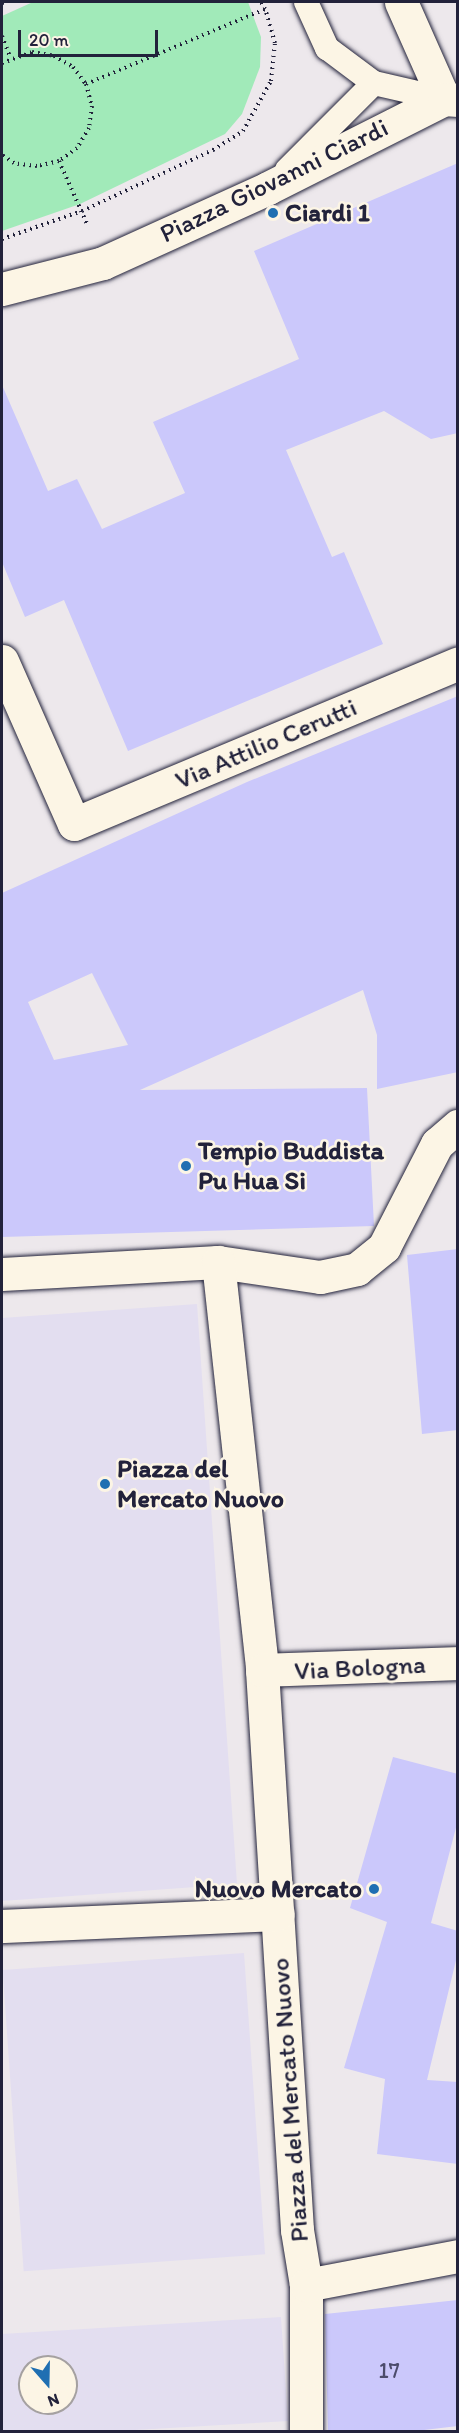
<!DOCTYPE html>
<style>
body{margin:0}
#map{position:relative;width:459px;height:2433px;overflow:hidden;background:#ede8ec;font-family:Itim,sans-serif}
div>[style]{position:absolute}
.built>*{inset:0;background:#e3def0;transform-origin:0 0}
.green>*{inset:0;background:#a1eab9}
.building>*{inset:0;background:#cbc8fb}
.path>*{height:4px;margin-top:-2px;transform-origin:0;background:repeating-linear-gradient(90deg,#22223b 0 1.5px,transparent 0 6px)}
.roads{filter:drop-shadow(0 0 2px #22223b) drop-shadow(0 0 2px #22223b)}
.lane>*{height:24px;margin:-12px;padding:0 12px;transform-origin:12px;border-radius:12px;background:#fcf5e5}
.street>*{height:33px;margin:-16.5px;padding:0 16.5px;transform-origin:16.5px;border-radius:16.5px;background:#fcf5e5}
.secondary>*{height:33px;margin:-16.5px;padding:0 16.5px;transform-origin:16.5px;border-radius:16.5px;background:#fcf5e5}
.dots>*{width:16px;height:16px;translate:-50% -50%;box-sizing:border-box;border:3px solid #fcf5e5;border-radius:50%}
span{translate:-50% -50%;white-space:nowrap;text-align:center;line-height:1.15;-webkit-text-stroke:5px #fcf5e5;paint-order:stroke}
.number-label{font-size:22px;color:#4c4c6b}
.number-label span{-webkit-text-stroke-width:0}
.street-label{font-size:26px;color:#22223b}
.poi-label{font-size:26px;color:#22223b;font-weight:700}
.left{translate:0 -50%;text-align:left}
.right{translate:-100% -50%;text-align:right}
.frame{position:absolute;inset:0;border:3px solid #22223b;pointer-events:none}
.north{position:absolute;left:18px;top:2355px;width:60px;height:60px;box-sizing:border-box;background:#fcf5e5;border:2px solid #a5a1a1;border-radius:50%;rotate:160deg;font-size:16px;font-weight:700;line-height:24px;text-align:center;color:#22223b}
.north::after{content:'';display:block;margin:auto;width:21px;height:27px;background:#1f6fb2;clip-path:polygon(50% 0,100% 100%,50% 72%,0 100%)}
.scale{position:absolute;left:18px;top:30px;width:140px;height:27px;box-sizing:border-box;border:3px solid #22223b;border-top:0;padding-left:8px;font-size:18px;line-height:21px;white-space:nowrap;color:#22223b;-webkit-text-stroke:4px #fcf5e5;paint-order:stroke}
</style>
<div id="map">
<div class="built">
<div style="clip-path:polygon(197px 1304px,237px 1884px,2px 1901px,2px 1318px)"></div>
<div style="left:244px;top:1953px;width:302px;height:242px;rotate:86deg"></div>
<div style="clip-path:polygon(evenodd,281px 2317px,288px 2421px,118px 2431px,2px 2431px,2px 2334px,281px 2317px,30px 2367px,66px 2367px,66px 2403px,30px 2403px,30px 2367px)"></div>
</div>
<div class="green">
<div style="clip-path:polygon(33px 2px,248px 2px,261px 37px,260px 67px,242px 114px,225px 134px,80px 204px,2px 231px,2px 16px)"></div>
</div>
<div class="building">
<div style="clip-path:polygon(458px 163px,458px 433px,431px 439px,384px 411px,286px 450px,332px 557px,344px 552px,383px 644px,128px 751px,64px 600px,25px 617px,2px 562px,2px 385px,48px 491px,77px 479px,102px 529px,185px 493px,153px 422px,299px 359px,254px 251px)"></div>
<div style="clip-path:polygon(evenodd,458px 696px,458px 1072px,377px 1089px,377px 1035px,363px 990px,140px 1090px,367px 1088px,374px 1226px,2px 1237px,2px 893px,247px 782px,458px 696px,92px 973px,128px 1045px,54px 1060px,28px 1002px,92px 973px)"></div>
<div style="clip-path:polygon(458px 1249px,458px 1430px,422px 1434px,407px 1255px)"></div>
<div style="clip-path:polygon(393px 1757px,458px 1774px,458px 1820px,431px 1923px,458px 1931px,458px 1952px,427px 2080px,458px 2082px,458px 2164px,377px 2154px,385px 2079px,344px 2068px,387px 1922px,350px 1908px)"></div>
<div style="clip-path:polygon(458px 2300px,458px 2426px,407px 2432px,328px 2432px,325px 2314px)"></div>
</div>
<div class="path">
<div style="left:2px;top:3px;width:4px;rotate:-14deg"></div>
<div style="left:2px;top:36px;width:22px;rotate:69deg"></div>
<div style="left:2px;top:63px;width:32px;rotate:-20deg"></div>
<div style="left:32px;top:52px;width:22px;rotate:10deg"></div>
<div style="left:54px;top:56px;width:22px;rotate:30deg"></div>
<div style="left:73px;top:67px;width:21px;rotate:53deg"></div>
<div style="left:86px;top:84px;width:23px;rotate:75deg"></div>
<div style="left:92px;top:106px;width:22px;rotate:98deg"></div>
<div style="left:89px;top:128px;width:23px;rotate:121deg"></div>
<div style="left:77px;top:148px;width:22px;rotate:144deg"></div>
<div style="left:59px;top:161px;width:23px;rotate:167deg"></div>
<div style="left:37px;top:166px;width:23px;rotate:-173deg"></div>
<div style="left:14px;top:163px;width:14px;rotate:-146deg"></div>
<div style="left:86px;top:84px;width:194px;rotate:-22.7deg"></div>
<div style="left:265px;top:9px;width:8px;rotate:-120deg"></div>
<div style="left:59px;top:161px;width:71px;rotate:66deg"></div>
<div style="left:2px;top:239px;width:85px;rotate:-19.3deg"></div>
<div style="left:82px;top:211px;width:145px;rotate:-25deg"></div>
<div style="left:213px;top:150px;width:36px;rotate:-32deg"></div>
<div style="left:243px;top:131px;width:57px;rotate:-60.8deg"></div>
<div style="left:271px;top:81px;width:38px;rotate:-84deg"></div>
<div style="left:275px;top:43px;width:35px;rotate:-106deg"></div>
</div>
<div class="roads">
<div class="lane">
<div style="left:306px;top:2px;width:51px;rotate:65.5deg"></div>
<div style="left:327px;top:48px;width:59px;rotate:36.7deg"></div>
<div style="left:374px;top:83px;width:72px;rotate:12.9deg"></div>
<div style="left:287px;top:170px;width:123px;rotate:-45deg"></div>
</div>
<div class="street">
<div style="left:2px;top:661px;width:178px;rotate:66.2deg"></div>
<div style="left:74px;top:824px;width:416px;rotate:-22.7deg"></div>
<div style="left:218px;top:1262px;width:103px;rotate:8.4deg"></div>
<div style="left:320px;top:1277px;width:38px;rotate:-12deg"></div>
<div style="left:357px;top:1269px;width:35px;rotate:-39deg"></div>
<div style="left:384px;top:1247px;width:116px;rotate:-62.8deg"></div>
<div style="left:437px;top:1144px;width:28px;rotate:-41deg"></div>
<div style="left:2px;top:1274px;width:216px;rotate:-3.2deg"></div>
<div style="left:218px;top:1262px;width:410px;rotate:83.8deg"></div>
<div style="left:262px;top:1670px;width:561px;rotate:86.42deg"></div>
<div style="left:297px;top:2230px;width:56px;rotate:80.7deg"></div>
<div style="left:306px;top:2285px;width:147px;rotate:90deg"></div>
<div style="left:262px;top:1670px;width:196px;rotate:-2deg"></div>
<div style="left:2px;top:1926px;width:276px;rotate:-2.5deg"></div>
<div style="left:306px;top:2285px;width:155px;rotate:-10.8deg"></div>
</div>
<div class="secondary">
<div style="left:401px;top:2px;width:106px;rotate:66.1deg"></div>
<div style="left:2px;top:289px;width:104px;rotate:-14.4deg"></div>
<div style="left:103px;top:263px;width:181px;rotate:-24.4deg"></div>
<div style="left:268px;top:188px;width:197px;rotate:-26.8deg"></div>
<div style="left:444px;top:99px;width:14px;rotate:4deg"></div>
</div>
</div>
<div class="dots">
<div style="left:273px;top:213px;background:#1f6fb2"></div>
<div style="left:186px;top:1166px;background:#1f6fb2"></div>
<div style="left:105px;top:1484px;background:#1f6fb2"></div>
<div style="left:374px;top:1889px;background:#1f6fb2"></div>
</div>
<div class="number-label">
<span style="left:389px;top:2371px">17</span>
</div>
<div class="street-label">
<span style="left:274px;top:181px;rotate:-26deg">Piazza Giovanni Ciardi</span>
<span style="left:266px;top:744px;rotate:-23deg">Via Attilio Cerutti</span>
<span style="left:360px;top:1668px;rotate:-3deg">Via Bologna</span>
<span style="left:290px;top:2100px;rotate:-94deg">Piazza del Mercato Nuovo</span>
</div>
<div class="poi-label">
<span class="left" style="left:285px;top:213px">Ciardi 1</span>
<span class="left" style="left:198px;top:1166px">Tempio Buddista<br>Pu Hua Si</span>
<span class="left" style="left:117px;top:1484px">Piazza del<br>Mercato Nuovo</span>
<span class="right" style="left:362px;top:1889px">Nuovo Mercato</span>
</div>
<div class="frame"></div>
<div class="north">N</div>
<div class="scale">20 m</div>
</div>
